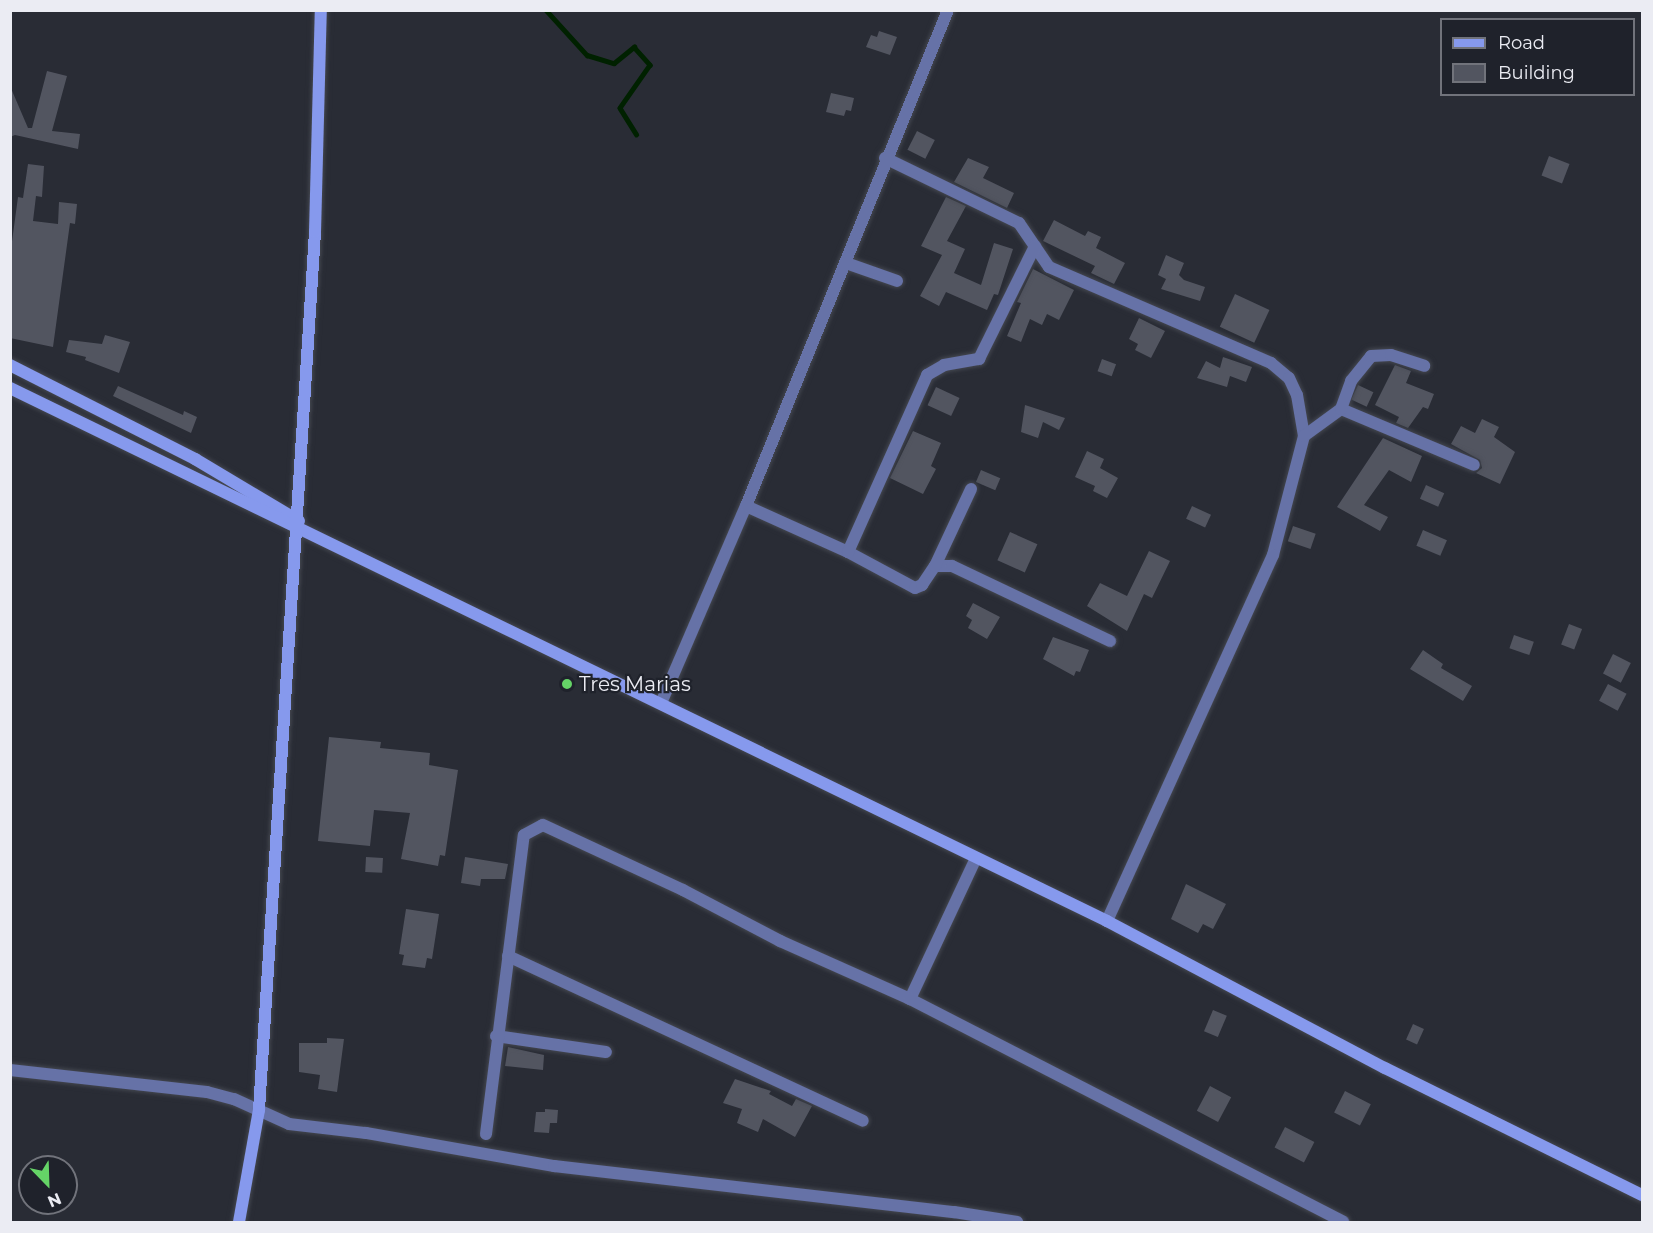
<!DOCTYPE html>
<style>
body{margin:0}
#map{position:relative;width:1653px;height:1233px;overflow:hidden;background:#292c35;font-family:Montserrat,sans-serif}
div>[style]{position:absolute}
.stream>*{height:4.5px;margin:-2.25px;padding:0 2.25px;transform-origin:2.25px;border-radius:2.25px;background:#002100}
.building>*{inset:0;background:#525560;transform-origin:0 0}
.roads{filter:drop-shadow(0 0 2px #444750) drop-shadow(0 0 2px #444750)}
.street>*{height:12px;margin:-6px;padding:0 6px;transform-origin:6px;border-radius:6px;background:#6672a7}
.secondary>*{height:12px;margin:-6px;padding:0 6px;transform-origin:6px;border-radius:6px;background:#8699ed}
.dots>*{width:16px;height:16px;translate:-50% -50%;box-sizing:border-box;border:3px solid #1f222b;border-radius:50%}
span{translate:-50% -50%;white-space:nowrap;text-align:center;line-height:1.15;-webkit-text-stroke:4.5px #1f222b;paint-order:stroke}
.poi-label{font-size:20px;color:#ebecf3}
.left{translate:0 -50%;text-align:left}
.frame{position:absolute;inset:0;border:12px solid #ebecf3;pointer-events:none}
.legend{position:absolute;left:1440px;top:18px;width:195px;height:78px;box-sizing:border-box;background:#1f222b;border:2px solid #71737b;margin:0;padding:8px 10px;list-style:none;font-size:18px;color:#ebecf3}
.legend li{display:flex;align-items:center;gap:12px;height:30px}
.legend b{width:30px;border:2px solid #71737b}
.north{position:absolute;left:18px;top:1155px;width:60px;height:60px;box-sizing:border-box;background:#1f222b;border:2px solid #71737b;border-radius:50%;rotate:157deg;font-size:16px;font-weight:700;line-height:24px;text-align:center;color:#ebecf3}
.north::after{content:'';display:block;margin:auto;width:21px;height:27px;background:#65d467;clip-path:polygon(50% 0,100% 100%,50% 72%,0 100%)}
</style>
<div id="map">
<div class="stream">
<div style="left:546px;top:10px;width:61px;rotate:47.7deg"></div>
<div style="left:587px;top:55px;width:28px;rotate:17deg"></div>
<div style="left:614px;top:63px;width:26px;rotate:-39deg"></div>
<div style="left:634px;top:47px;width:24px;rotate:48deg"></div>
<div style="left:650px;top:65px;width:52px;rotate:124.9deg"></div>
<div style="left:620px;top:108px;width:31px;rotate:58deg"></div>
</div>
<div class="building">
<div style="clip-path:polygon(879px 31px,897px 37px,890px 55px,866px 47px,871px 35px,877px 37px)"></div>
<div style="clip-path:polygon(47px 71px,67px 76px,52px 131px,80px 134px,78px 149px,15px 135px,10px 137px,10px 86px,28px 128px,32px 128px)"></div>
<div style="clip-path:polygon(831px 93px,854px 98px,851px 111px,846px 110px,844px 116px,826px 112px)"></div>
<div style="left:917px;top:131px;width:20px;height:21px;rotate:27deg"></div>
<div style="left:1549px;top:156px;width:22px;height:21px;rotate:21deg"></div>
<div style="clip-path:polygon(968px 158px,989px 167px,983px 178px,1014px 193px,1007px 208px,954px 182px)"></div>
<div style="clip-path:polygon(28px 164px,44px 166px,42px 197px,36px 196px,33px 221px,58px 224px,59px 202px,77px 204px,75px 224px,70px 223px,53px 347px,10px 338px,10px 256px,18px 197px,23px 198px)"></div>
<div style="clip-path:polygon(946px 197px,966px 206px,947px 241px,965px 249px,954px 273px,981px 285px,994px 243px,1013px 249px,998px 295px,994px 294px,987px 310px,946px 292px,939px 306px,920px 296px,942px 255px,921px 246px)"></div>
<div style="clip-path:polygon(1054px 220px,1085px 236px,1088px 231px,1101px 237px,1096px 248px,1125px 263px,1114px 284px,1091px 273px,1095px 266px,1043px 241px)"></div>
<div style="clip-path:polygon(1166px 255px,1184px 263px,1179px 275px,1184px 280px,1205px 287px,1200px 301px,1161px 289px,1166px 279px,1158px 275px)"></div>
<div style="clip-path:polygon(1033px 269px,1074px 290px,1059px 320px,1047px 314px,1042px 325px,1030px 319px,1021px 342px,1007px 336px,1021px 303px,1017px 302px)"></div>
<div style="left:1235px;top:294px;width:38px;height:36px;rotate:25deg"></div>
<div style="clip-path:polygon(1139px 318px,1165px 331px,1151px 358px,1135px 350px,1138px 344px,1129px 339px)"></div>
<div style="clip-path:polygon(105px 335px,130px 342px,119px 373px,85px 360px,86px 357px,66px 352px,69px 340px,102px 344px)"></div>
<div style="clip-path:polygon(1223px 357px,1252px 367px,1246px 382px,1230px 376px,1227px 387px,1197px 378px,1206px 361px,1220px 368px)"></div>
<div style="left:1102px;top:359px;width:15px;height:13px;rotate:20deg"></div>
<div style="clip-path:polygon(1395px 365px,1411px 371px,1406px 383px,1434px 394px,1428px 409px,1423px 407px,1408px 428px,1396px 423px,1399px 417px,1375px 405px)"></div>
<div style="left:1358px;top:385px;width:17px;height:16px;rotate:25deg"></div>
<div style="clip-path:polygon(118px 386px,183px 415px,184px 411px,197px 417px,191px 433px,113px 396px)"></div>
<div style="left:936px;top:387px;width:26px;height:20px;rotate:25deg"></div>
<div style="clip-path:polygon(1025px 405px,1065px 418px,1059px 430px,1043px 422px,1038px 438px,1021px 432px)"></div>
<div style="clip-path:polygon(1482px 419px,1499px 427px,1494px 437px,1515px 452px,1500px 484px,1476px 473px,1482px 468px,1480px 460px,1451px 444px,1461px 426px,1475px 433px)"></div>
<div style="clip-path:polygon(913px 431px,941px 443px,931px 466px,936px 469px,923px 494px,890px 478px)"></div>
<div style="clip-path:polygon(1383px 438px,1422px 456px,1411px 482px,1389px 470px,1364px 505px,1388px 517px,1380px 531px,1337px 507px)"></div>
<div style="clip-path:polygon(1087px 451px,1104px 459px,1100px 468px,1118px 478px,1107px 498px,1093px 491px,1095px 486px,1075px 477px)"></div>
<div style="left:981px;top:470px;width:21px;height:13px;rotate:23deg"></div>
<div style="left:1426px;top:485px;width:20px;height:15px;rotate:24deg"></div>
<div style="left:1192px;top:506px;width:21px;height:14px;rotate:25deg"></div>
<div style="left:1293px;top:526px;width:24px;height:16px;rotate:19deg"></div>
<div style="left:1423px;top:530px;width:26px;height:17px;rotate:23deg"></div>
<div style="left:1010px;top:532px;width:30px;height:31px;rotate:24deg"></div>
<div style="clip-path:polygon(1149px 551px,1170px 561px,1152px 598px,1144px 594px,1127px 631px,1087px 606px,1100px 583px,1127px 596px)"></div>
<div style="clip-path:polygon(973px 603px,1000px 617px,987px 639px,968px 628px,972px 620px,966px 616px)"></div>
<div style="left:1569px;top:624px;width:14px;height:22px;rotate:21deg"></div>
<div style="left:1514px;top:635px;width:21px;height:14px;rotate:19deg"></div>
<div style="clip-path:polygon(1053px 637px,1089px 650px,1080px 672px,1076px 671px,1074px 676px,1043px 659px)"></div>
<div style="clip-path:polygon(1423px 650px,1443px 664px,1441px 668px,1472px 686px,1463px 701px,1410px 669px)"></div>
<div style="left:1613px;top:654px;width:20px;height:22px;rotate:27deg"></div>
<div style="left:1608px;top:684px;width:21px;height:19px;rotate:28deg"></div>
<div style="clip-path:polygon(329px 737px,381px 742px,380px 748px,430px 753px,429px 765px,458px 770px,445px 856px,440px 855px,438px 866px,401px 859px,410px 813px,374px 810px,370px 846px,318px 841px)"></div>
<div style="left:366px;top:857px;width:17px;height:15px;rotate:3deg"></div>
<div style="clip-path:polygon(465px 857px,508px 864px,505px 879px,481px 879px,480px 886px,461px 883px)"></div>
<div style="clip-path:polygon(1186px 884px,1226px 904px,1213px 929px,1203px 924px,1198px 933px,1171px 919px)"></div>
<div style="clip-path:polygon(406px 909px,439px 914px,432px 959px,427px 958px,425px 968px,402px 965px,404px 955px,399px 954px)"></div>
<div style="left:1213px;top:1010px;width:15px;height:23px;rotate:23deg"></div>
<div style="left:1413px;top:1024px;width:12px;height:17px;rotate:24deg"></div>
<div style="clip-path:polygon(327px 1038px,344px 1039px,337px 1092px,318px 1089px,320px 1075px,299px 1072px,299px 1043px,327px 1043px)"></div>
<div style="clip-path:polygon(508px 1047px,544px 1055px,543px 1070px,505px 1066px)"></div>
<div style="clip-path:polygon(735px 1079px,771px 1091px,769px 1094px,792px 1106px,796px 1099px,812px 1106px,795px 1137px,763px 1119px,758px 1132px,737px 1123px,742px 1109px,723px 1103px)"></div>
<div style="left:1210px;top:1086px;width:24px;height:28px;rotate:28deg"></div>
<div style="left:1345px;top:1091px;width:29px;height:24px;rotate:27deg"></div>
<div style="clip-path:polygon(545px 1109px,558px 1110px,557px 1123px,550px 1123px,549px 1133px,534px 1132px,536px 1112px,545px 1112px)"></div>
<div style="left:1285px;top:1127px;width:33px;height:23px;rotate:27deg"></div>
</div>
<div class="roads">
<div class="street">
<div style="left:885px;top:158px;width:149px;rotate:25.9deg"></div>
<div style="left:1019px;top:223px;width:53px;rotate:55.7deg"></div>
<div style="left:1049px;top:267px;width:242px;rotate:23.4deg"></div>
<div style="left:1271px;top:363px;width:23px;rotate:40deg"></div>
<div style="left:1289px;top:378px;width:19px;rotate:65deg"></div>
<div style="left:1297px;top:395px;width:42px;rotate:80.3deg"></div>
<div style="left:1304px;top:436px;width:123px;rotate:104.6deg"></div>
<div style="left:1273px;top:555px;width:402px;rotate:114.4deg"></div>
<div style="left:846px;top:263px;width:54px;rotate:19.4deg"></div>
<div style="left:1341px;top:409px;width:144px;rotate:22.8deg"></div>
<div style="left:1304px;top:436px;width:46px;rotate:-36.1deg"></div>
<div style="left:1341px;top:409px;width:30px;rotate:-70deg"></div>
<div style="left:1351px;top:381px;width:32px;rotate:-51deg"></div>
<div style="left:1371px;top:356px;width:20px;rotate:-3deg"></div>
<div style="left:1391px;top:355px;width:35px;rotate:18deg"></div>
<div style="left:746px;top:506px;width:112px;rotate:24.3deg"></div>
<div style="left:848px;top:552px;width:76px;rotate:28.2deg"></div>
<div style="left:915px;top:588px;width:8px;rotate:-23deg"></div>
<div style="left:922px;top:585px;width:23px;rotate:-56deg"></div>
<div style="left:935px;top:566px;width:17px"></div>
<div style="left:952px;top:566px;width:175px;rotate:25.4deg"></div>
<div style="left:848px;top:552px;width:194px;rotate:-65.9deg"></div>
<div style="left:927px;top:375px;width:20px;rotate:-30deg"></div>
<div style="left:944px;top:365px;width:36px;rotate:-10deg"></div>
<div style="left:979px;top:359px;width:126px;rotate:-63.6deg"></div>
<div style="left:935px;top:566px;width:85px;rotate:-64.9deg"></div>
<div style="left:661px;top:703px;width:215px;rotate:-66.7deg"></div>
<div style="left:746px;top:506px;width:536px;rotate:-67.84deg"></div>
<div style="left:508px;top:956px;width:391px;rotate:24.9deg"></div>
<div style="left:910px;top:999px;width:153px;rotate:-64.9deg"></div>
<div style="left:496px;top:1036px;width:111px;rotate:8.3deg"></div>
<div style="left:10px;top:1070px;width:198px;rotate:6.4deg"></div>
<div style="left:207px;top:1092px;width:28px;rotate:15deg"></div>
<div style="left:234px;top:1099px;width:60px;rotate:24.4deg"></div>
<div style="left:289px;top:1124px;width:78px;rotate:6.7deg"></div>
<div style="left:366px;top:1133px;width:191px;rotate:10deg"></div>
<div style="left:554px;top:1166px;width:403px;rotate:6.6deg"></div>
<div style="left:954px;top:1212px;width:64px;rotate:9deg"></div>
<div style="left:486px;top:1134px;width:301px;rotate:-82.8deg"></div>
<div style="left:524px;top:835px;width:21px;rotate:-28deg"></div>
<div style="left:543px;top:825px;width:154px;rotate:24.9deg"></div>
<div style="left:683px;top:890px;width:110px;rotate:27.7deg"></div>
<div style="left:780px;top:941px;width:142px;rotate:24deg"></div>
<div style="left:910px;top:999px;width:487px;rotate:27.2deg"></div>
</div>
<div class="secondary">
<div style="left:10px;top:365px;width:208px;rotate:26.9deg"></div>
<div style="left:195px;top:459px;width:121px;rotate:30.8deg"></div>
<div style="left:10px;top:388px;width:1220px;rotate:25.91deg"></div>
<div style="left:1107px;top:921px;width:314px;rotate:27.9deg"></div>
<div style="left:1385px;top:1068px;width:287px;rotate:26.3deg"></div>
<div style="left:239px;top:1222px;width:114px;rotate:-79.9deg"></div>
<div style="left:259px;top:1110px;width:880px;rotate:-86.35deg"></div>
<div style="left:315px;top:232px;width:222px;rotate:-88.5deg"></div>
</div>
</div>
<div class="dots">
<div style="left:567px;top:684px;background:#65d467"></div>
</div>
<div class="poi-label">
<span class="left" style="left:579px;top:684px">Tres Marias</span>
</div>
<div class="frame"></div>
<ul class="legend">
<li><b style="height:8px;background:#8699ed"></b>Road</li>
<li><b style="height:16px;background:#525560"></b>Building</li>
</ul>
<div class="north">N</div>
</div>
